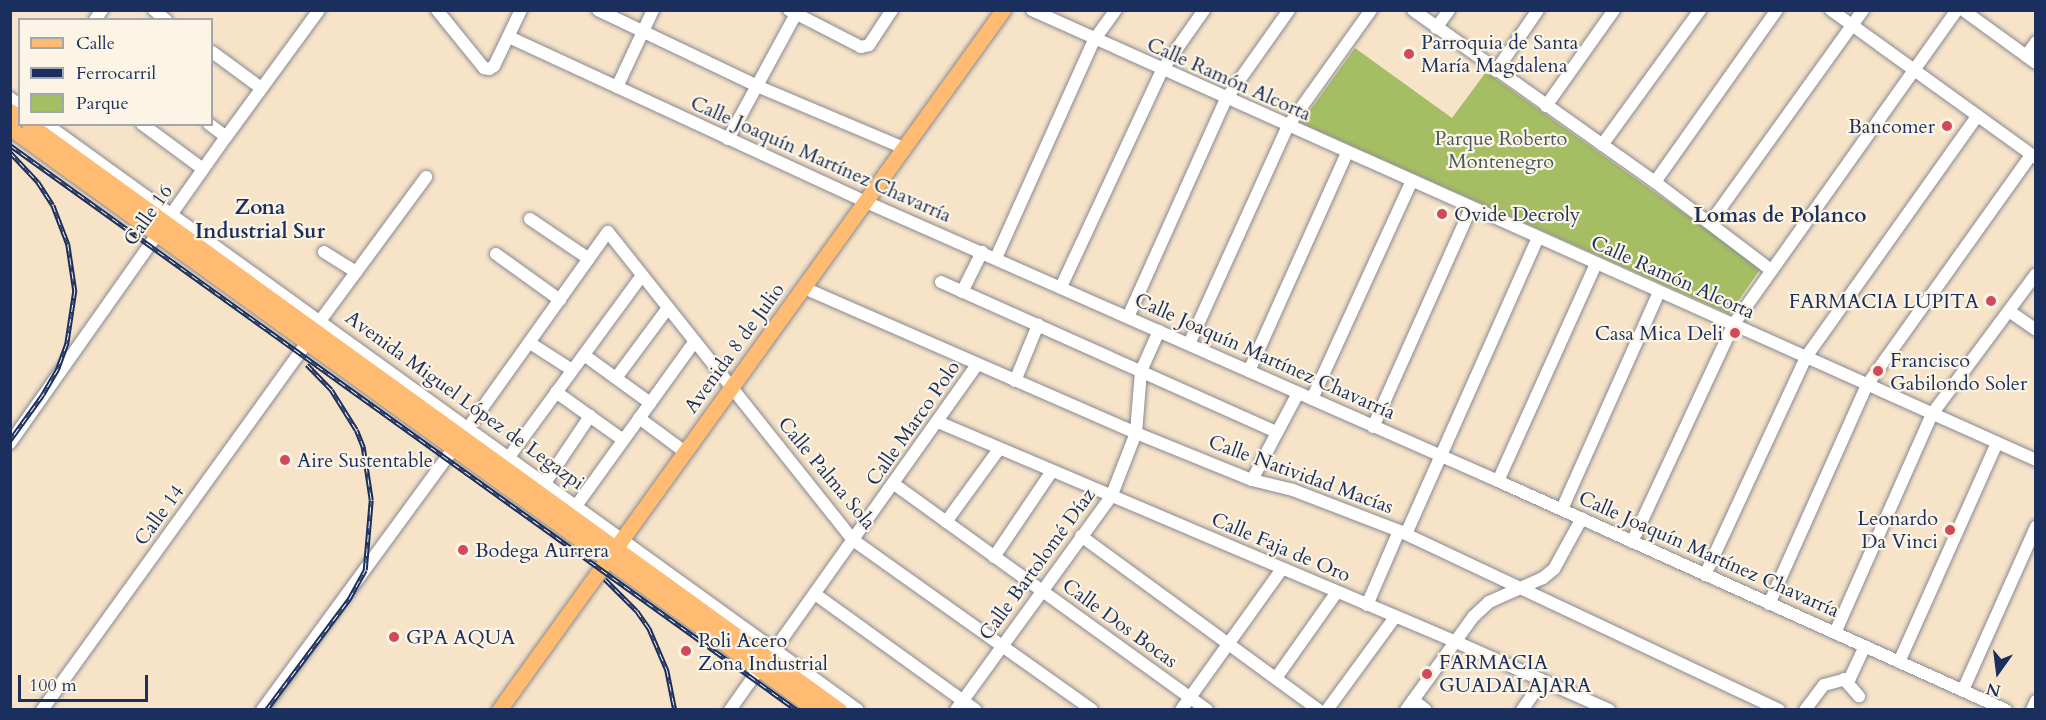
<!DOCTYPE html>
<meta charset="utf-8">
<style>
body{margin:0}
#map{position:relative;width:2046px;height:720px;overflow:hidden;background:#f6e3c8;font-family:Cardo,serif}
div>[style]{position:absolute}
.green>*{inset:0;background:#a6be63}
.roads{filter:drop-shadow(0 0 2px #888993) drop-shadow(0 0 2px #888993)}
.minor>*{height:12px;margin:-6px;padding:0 6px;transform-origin:6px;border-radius:6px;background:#fff}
.major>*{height:15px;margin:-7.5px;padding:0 7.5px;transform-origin:7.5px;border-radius:7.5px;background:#ffbb71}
.rail>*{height:4.5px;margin-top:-2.25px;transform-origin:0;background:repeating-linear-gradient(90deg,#fcf5e5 0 7px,#1b2f5e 0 14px);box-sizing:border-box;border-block:2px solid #1b2f5e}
.dots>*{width:16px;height:16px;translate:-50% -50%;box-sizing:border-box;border:3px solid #fcf5e5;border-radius:50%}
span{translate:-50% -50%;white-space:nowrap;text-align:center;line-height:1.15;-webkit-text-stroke:4.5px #fcf5e5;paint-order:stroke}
.poi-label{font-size:20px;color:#1b2f5e}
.left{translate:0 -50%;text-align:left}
.right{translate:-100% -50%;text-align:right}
.street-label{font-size:20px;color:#1b2f5e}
.park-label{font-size:20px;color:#455a60}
.neighbourhood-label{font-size:21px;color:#1b2f5e;font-weight:700}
.frame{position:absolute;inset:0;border:12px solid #1b2f5e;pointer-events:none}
.legend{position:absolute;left:18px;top:18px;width:195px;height:108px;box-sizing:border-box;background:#fcf5e5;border:2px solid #a2a6af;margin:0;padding:8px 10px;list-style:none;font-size:18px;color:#1b2f5e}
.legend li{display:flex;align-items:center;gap:12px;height:30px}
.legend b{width:30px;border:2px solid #a2a6af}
.north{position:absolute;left:1968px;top:642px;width:60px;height:60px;-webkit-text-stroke:4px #fcf5e5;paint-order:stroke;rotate:194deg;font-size:16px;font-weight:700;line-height:24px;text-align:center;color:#1b2f5e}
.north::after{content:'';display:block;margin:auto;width:21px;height:27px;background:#1b2f5e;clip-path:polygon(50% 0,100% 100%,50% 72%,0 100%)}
.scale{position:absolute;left:18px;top:675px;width:130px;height:27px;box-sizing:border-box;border:3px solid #1b2f5e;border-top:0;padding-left:8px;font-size:18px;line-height:21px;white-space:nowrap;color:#1b2f5e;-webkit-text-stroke:4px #fcf5e5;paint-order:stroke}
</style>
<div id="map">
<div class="green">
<div style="clip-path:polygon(1355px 48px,1452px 118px,1486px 72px,1761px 268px,1729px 314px,1301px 123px)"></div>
</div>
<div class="roads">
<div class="minor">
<div style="left:154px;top:10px;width:16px;rotate:40deg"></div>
<div style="left:437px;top:10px;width:75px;rotate:51deg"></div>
<div style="left:484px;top:68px;width:5px;rotate:11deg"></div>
<div style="left:489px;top:69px;width:6px;rotate:-31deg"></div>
<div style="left:494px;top:66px;width:62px;rotate:-64.3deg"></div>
<div style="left:598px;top:10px;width:176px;rotate:25.5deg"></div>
<div style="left:757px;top:86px;width:160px;rotate:22.9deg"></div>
<div style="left:789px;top:10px;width:81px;rotate:27.2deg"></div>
<div style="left:861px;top:47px;width:8px;rotate:-14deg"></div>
<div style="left:869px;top:45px;width:42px;rotate:-56.7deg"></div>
<div style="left:1032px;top:10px;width:1100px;rotate:24.14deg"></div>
<div style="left:1413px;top:10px;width:297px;rotate:35.4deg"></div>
<div style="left:1655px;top:182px;width:146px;rotate:37.2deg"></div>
<div style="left:1831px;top:10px;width:253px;rotate:35.8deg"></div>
<div style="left:1963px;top:10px;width:90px;rotate:36deg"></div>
<div style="left:95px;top:20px;width:12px;rotate:-55deg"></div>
<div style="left:1436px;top:28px;width:22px;rotate:-54deg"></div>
<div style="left:509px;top:37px;width:393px;rotate:24.8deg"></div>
<div style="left:866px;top:202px;width:691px;rotate:23.82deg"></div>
<div style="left:1498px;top:481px;width:557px;rotate:24.27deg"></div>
<div style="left:212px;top:52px;width:61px;rotate:36.3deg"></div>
<div style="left:2026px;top:56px;width:17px;rotate:-54deg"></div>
<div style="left:1496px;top:71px;width:74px;rotate:-55.5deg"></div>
<div style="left:617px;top:87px;width:85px;rotate:-64.9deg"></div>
<div style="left:10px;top:98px;width:12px;rotate:35deg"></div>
<div style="left:1546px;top:106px;width:118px;rotate:-54.7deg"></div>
<div style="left:46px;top:124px;width:1001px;rotate:35.82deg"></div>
<div style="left:142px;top:124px;width:76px;rotate:36.4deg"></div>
<div style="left:209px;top:124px;width:21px;rotate:37deg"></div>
<div style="left:728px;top:139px;width:147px;rotate:-61.5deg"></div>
<div style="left:1602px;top:145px;width:167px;rotate:-54deg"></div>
<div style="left:1655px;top:182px;width:211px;rotate:-54.7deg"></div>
<div style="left:530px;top:219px;width:71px;rotate:34.1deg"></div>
<div style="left:1710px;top:223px;width:262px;rotate:-54.3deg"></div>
<div style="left:324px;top:252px;width:38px;rotate:32deg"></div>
<div style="left:496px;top:254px;width:79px;rotate:35.7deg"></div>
<div style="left:996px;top:258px;width:239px;rotate:-65.8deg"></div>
<div style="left:1094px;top:40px;width:37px;rotate:-54deg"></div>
<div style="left:941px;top:282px;width:367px;rotate:24.1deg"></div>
<div style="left:1061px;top:287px;width:239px;rotate:-65deg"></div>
<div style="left:1162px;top:70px;width:73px;rotate:-55deg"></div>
<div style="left:804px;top:288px;width:362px;rotate:23.6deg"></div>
<div style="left:1136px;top:433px;width:125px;rotate:22.1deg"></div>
<div style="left:1252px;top:480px;width:42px;rotate:13.7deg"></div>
<div style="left:1293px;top:490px;width:114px;rotate:21.1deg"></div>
<div style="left:1399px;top:531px;width:420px;rotate:25.2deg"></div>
<div style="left:962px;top:292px;width:45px;rotate:-63.4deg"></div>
<div style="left:2009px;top:311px;width:33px;rotate:35deg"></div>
<div style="left:1128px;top:317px;width:239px;rotate:-65.8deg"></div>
<div style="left:1226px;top:99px;width:109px;rotate:-54.7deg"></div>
<div style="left:320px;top:321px;width:179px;rotate:-53.6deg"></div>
<div style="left:530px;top:343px;width:50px;rotate:32.7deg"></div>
<div style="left:1189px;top:344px;width:239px;rotate:-65.6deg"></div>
<div style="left:1288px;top:126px;width:143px;rotate:-54.4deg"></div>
<div style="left:584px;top:355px;width:82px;rotate:36deg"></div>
<div style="left:1249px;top:371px;width:239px;rotate:-65.8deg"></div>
<div style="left:616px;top:378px;width:87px;rotate:-53.4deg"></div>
<div style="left:1015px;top:381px;width:61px;rotate:-67.7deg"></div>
<div style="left:556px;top:392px;width:82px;rotate:35.6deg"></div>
<div style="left:1312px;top:399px;width:240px;rotate:-65.4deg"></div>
<div style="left:639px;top:418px;width:57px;rotate:36.5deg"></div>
<div style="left:938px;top:422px;width:561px;rotate:23deg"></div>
<div style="left:1454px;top:641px;width:170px;rotate:24deg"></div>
<div style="left:1373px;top:427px;width:240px;rotate:-65.9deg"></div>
<div style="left:468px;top:428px;width:241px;rotate:-54.5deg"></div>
<div style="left:608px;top:232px;width:394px;rotate:51.5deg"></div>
<div style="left:853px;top:540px;width:293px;rotate:35.4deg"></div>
<div style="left:10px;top:443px;width:375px;rotate:-54.8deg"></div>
<div style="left:226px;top:137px;width:157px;rotate:-53.8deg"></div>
<div style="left:509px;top:457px;width:225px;rotate:-53.8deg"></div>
<div style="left:1252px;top:480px;width:98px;rotate:-62.1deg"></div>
<div style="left:1498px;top:481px;width:238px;rotate:-65.7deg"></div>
<div style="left:545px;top:483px;width:81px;rotate:-56.1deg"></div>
<div style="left:894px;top:484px;width:386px;rotate:35.8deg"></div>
<div style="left:576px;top:506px;width:203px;rotate:-54.2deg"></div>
<div style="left:1562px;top:509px;width:238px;rotate:-65.9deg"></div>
<div style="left:946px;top:522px;width:90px;rotate:-54deg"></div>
<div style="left:1406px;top:534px;width:324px;rotate:-66deg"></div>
<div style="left:1081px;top:536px;width:295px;rotate:36.2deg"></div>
<div style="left:1632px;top:542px;width:239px;rotate:-65deg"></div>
<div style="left:1733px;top:325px;width:387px;rotate:-54.6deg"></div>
<div style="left:994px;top:557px;width:104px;rotate:-56deg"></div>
<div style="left:1705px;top:575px;width:240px;rotate:-65.1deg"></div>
<div style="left:1806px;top:357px;width:296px;rotate:-54.6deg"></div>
<div style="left:815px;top:594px;width:198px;rotate:35.8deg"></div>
<div style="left:1769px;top:604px;width:240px;rotate:-65.9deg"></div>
<div style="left:1867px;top:385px;width:282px;rotate:-54.5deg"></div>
<div style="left:1367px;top:605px;width:81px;rotate:-66.6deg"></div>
<div style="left:1835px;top:633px;width:240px;rotate:-66.1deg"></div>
<div style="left:1932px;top:414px;width:174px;rotate:-53.4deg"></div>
<div style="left:775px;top:649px;width:349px;rotate:-54.6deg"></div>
<div style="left:1899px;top:662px;width:240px;rotate:-65.9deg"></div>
<div style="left:1276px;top:678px;width:105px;rotate:-54.7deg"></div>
<div style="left:1844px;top:679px;width:23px;rotate:49deg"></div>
<div style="left:1963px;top:690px;width:179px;rotate:-65.9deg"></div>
<div style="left:1413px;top:700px;width:16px;rotate:38deg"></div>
<div style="left:42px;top:710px;width:453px;rotate:-54.2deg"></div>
<div style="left:262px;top:710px;width:323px;rotate:-53.8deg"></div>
<div style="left:730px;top:710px;width:50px;rotate:-54.7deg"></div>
<div style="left:956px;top:710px;width:263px;rotate:-54deg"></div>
<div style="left:1111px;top:497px;width:69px;rotate:-68.7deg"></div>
<div style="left:1136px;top:433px;width:62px;rotate:-85.4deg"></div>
<div style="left:1141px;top:371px;width:44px;rotate:-65.8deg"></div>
<div style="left:1181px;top:710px;width:173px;rotate:-54.4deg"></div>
<div style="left:1327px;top:710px;width:115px;rotate:-53.8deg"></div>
<div style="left:1406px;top:710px;width:115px;rotate:-54.2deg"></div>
<div style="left:1473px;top:617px;width:22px;rotate:-43deg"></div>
<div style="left:1489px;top:602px;width:59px;rotate:-24deg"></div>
<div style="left:1543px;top:578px;width:14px;rotate:-39deg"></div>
<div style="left:1554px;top:569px;width:58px;rotate:-61.2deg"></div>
<div style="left:1522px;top:710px;width:35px;rotate:-55deg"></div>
<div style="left:1805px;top:710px;width:31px;rotate:-53deg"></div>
<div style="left:1824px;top:685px;width:27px;rotate:-15deg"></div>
<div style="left:1850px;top:678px;width:35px;rotate:-65deg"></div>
<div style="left:2032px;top:710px;width:10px;rotate:-66deg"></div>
</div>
<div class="major">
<div style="left:10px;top:111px;width:12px;rotate:35deg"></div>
<div style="left:29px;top:124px;width:1000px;rotate:35.88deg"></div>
<div style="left:10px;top:128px;width:994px;rotate:35.83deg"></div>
<div style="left:499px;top:710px;width:863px;rotate:-54.25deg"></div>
</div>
</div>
<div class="rail">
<div style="left:10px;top:145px;width:969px;rotate:35.68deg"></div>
<div style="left:10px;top:152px;width:41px;rotate:47deg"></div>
<div style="left:38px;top:182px;width:27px;rotate:57deg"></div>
<div style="left:53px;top:205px;width:42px;rotate:69deg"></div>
<div style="left:68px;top:244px;width:48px;rotate:81.5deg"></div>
<div style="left:75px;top:291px;width:54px;rotate:98.6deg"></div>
<div style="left:67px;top:344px;width:27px;rotate:110deg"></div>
<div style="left:58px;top:369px;width:30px;rotate:120deg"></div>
<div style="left:43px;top:395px;width:57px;rotate:125.7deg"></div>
<div style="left:605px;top:579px;width:45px;rotate:45deg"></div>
<div style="left:637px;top:611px;width:21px;rotate:55deg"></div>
<div style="left:649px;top:628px;width:46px;rotate:66.8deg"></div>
<div style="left:667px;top:670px;width:41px;rotate:78.7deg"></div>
<div style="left:266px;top:710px;width:139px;rotate:-53.2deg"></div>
<div style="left:349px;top:599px;width:33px;rotate:-61deg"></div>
<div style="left:365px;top:570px;width:70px;rotate:-85.1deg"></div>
<div style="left:371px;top:500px;width:54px;rotate:-98.6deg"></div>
<div style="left:363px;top:447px;width:18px;rotate:-112deg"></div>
<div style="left:356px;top:430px;width:47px;rotate:-122deg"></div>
<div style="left:331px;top:390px;width:35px;rotate:-134deg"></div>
</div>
<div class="dots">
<div style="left:1409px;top:54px;background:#d1495b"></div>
<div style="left:1947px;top:126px;background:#d1495b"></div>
<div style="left:1442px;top:214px;background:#d1495b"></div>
<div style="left:1991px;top:301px;background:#d1495b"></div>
<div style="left:1735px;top:333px;background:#d1495b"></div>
<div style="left:1878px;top:371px;background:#d1495b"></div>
<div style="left:285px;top:460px;background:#d1495b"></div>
<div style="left:1950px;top:530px;background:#d1495b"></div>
<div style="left:463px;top:550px;background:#d1495b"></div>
<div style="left:394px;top:637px;background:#d1495b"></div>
<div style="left:686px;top:651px;background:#d1495b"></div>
<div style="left:1427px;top:674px;background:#d1495b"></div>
</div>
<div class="poi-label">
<span class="left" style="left:1421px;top:54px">Parroquia de Santa<br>María Magdalena</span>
<span class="right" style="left:1935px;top:126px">Bancomer</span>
<span class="left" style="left:1454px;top:214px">Ovide Decroly</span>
<span class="right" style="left:1979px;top:301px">FARMACIA LUPITA</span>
<span class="right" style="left:1723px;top:333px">Casa Mica Deli</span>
<span class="left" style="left:1890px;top:372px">Francisco<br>Gabilondo Soler</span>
<span class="left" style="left:297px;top:460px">Aire Sustentable</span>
<span class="right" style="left:1938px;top:530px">Leonardo<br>Da Vinci</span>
<span class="left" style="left:475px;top:550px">Bodega Aurrera</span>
<span class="left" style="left:406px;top:637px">GPA AQUA</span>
<span class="left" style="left:698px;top:652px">Poli Acero<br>Zona Industrial</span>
<span class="left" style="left:1439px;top:674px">FARMACIA<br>GUADALAJARA</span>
</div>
<div class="street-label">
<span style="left:1229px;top:79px;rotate:24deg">Calle Ramón Alcorta</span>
<span style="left:821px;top:159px;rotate:24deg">Calle Joaquín Martínez Chavarría</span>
<span style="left:148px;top:215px;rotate:-55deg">Calle 16</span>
<span style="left:1673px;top:277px;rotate:24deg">Calle Ramón Alcorta</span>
<span style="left:734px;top:348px;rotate:-54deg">Avenida 8 de Julio</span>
<span style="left:1265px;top:356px;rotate:24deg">Calle Joaquín Martínez Chavarría</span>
<span style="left:465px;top:400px;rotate:36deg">Avenida Miguel López de Legazpi</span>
<span style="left:913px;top:423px;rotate:-55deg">Calle Marco Polo</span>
<span style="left:827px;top:473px;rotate:50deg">Calle Palma Sola</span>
<span style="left:1301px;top:474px;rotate:20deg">Calle Natividad Macías</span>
<span style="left:159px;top:515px;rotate:-54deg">Calle 14</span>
<span style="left:1281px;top:547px;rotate:23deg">Calle Faja de Oro</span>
<span style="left:1709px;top:554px;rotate:24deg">Calle Joaquín Martínez Chavarría</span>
<span style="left:1037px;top:564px;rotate:-54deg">Calle Bartolomé Díaz</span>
<span style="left:1120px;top:623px;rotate:36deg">Calle Dos Bocas</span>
</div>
<div class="park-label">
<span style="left:1501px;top:150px">Parque Roberto<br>Montenegro</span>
</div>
<div class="neighbourhood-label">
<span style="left:260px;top:220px">Zona<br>Industrial Sur</span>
<span style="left:1780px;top:216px">Lomas de Polanco</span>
</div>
<div class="frame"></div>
<ul class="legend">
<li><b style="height:8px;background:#ffbb71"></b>Calle</li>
<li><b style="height:8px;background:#1b2f5e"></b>Ferrocarril</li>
<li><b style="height:16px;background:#a6be63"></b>Parque</li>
</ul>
<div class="north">N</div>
<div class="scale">100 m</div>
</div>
